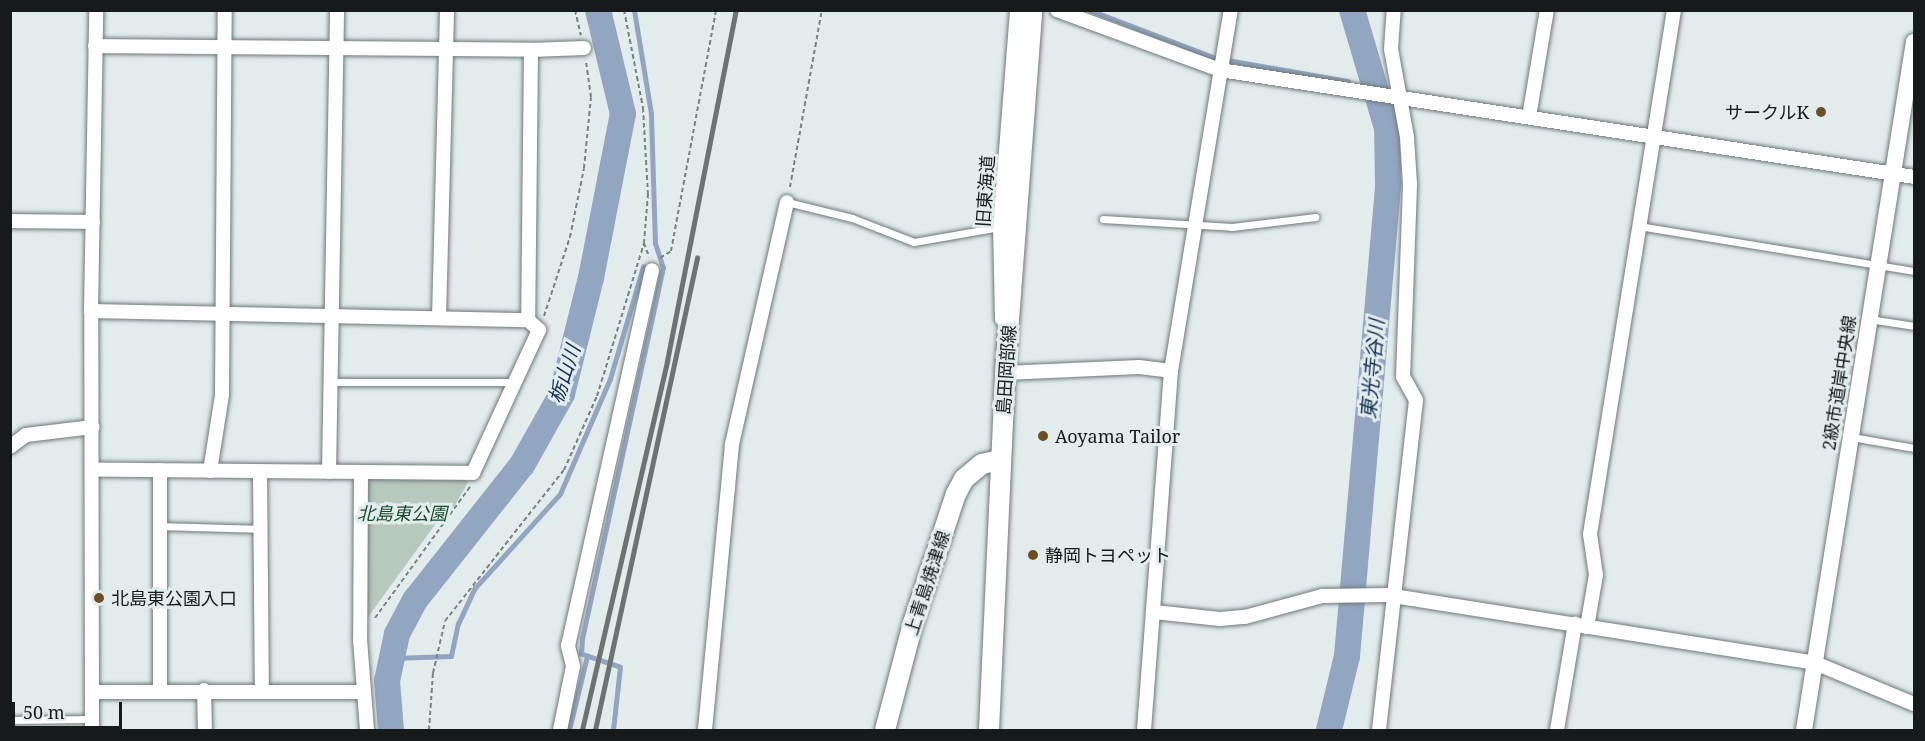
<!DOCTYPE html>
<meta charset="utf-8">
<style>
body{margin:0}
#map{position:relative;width:1925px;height:741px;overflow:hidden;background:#e2eced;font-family:"Noto Serif","Noto Sans JP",serif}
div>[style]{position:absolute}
.green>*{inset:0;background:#b7c9bc}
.stream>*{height:4.5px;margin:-2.25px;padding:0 2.25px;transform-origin:2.25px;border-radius:2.25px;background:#92a6c1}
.river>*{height:26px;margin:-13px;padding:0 13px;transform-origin:13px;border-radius:13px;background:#92a6c1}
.path>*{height:2px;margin-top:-1px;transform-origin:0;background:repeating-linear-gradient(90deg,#7a8182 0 4.5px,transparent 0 7.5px)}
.roads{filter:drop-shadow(0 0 2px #6f7879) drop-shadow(0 0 2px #6f7879)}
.service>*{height:7px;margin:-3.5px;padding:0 3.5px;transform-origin:3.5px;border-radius:3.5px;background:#fff}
.minor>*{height:14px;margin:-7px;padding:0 7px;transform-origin:7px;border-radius:7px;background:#fff}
.tertiary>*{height:16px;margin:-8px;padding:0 8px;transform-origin:8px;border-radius:8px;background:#fff}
.secondary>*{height:20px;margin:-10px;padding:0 10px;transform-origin:10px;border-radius:10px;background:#fff}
.rail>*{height:4.5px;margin:-2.25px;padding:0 2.25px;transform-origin:2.25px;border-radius:2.25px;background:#6c7373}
.dots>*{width:16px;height:16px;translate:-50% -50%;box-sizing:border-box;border:3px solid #e2eced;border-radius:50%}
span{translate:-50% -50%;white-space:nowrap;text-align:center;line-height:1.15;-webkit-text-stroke:6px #e2eced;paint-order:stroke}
.poi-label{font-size:18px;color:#161a1a}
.right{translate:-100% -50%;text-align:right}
.left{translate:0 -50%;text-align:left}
.street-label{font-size:18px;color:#161a1a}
.park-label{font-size:18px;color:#174a2b;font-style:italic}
.water-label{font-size:20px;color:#142f55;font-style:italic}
.frame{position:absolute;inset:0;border:12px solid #161a1a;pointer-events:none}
.scale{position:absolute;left:12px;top:702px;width:110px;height:27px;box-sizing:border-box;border:3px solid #161a1a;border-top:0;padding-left:8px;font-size:18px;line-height:21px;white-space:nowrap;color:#161a1a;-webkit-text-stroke:4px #e2eced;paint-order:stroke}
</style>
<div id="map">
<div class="green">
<div style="clip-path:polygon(373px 478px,463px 478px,468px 482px,455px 505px,437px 522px,368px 617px,367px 484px)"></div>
</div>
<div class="stream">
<div style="left:1090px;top:10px;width:135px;rotate:20.9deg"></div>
<div style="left:1216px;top:58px;width:134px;rotate:9.9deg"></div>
<div style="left:392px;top:658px;width:59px;rotate:-1.9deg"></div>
<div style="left:451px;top:656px;width:33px;rotate:-78deg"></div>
<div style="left:458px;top:624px;width:40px;rotate:-65deg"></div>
<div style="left:475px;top:588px;width:127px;rotate:-47.9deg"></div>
<div style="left:560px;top:494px;width:125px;rotate:-66.5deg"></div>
<div style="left:610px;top:379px;width:117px;rotate:-73.6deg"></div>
<div style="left:569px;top:730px;width:76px;rotate:-76.3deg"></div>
<div style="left:613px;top:730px;width:63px;rotate:-83.7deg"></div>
<div style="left:620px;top:667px;width:41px;rotate:-161.6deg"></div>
<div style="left:581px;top:654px;width:15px;rotate:-86deg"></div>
<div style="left:582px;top:639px;width:380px;rotate:-77.7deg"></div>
<div style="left:663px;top:268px;width:25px;rotate:-108deg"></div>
<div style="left:655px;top:244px;width:130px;rotate:-91.8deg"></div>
<div style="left:651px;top:114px;width:105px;rotate:-99.3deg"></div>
</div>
<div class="river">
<div style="left:391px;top:730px;width:49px;rotate:-94.7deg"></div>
<div style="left:387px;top:681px;width:48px;rotate:-78deg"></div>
<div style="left:397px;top:634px;width:40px;rotate:-62deg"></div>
<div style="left:416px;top:599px;width:171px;rotate:-51.7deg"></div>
<div style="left:522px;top:465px;width:81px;rotate:-60.6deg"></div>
<div style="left:562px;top:394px;width:120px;rotate:-76deg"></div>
<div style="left:591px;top:278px;width:167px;rotate:-79deg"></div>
<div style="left:623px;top:114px;width:107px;rotate:-103.5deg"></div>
<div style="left:1329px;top:730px;width:76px;rotate:-76.3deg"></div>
<div style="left:1347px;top:656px;width:475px;rotate:-85deg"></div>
<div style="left:1388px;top:183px;width:55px;rotate:-91deg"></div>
<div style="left:1387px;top:128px;width:123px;rotate:-106.5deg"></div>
</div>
<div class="path">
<div style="left:575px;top:10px;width:26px;rotate:77deg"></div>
<div style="left:624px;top:10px;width:100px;rotate:79deg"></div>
<div style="left:643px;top:108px;width:86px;rotate:86.7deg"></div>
<div style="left:648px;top:194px;width:49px;rotate:94.7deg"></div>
<div style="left:644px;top:243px;width:15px;rotate:70deg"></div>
<div style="left:790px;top:187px;width:180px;rotate:-79.8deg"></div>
<div style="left:660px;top:258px;width:13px;rotate:-32deg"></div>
<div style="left:671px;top:251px;width:245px;rotate:-79.4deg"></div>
<div style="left:544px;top:316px;width:83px;rotate:-71.8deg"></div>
<div style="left:570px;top:237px;width:70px;rotate:-78.5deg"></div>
<div style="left:584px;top:168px;width:71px;rotate:-84.4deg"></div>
<div style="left:591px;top:97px;width:36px;rotate:-98deg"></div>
<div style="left:375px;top:618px;width:162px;rotate:-54.1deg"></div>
<div style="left:429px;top:730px;width:57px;rotate:-86deg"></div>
<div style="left:433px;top:673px;width:53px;rotate:-77deg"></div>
<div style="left:445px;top:621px;width:192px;rotate:-51.8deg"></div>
<div style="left:564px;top:470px;width:81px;rotate:-66deg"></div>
<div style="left:597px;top:396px;width:160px;rotate:-72.9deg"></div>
</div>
<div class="roads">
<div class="service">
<div style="left:787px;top:202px;width:67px;rotate:13.8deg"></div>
<div style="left:852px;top:218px;width:66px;rotate:21.2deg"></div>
<div style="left:914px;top:242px;width:87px;rotate:-9.9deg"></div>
<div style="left:1103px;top:219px;width:129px;rotate:3.5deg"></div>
<div style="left:1232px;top:227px;width:84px;rotate:-6.9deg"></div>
<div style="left:1639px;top:226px;width:279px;rotate:9.3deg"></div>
<div style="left:1869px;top:319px;width:46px;rotate:8.8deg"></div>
<div style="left:331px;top:382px;width:184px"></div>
<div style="left:1852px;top:437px;width:63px;rotate:10.1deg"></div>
<div style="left:160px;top:526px;width:101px;rotate:1.7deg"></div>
<div style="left:10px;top:720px;width:82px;rotate:-0.7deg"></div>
</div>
<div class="minor">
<div style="left:1057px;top:10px;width:174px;rotate:20.2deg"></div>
<div style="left:1220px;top:70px;width:702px;rotate:8.76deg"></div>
<div style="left:95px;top:46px;width:436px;rotate:0.5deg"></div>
<div style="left:531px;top:50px;width:270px;rotate:90.6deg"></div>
<div style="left:531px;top:50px;width:53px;rotate:-2.2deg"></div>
<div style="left:1529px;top:117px;width:109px;rotate:-80.5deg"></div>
<div style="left:10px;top:221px;width:83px;rotate:0.7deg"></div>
<div style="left:91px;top:311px;width:437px;rotate:1.2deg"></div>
<div style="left:528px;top:320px;width:15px;rotate:42deg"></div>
<div style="left:539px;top:330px;width:157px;rotate:114.8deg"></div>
<div style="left:473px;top:473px;width:381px;rotate:-179.5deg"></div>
<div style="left:439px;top:318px;width:308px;rotate:-88.5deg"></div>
<div style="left:1002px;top:319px;width:92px;rotate:-91.2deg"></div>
<div style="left:1000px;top:227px;width:218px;rotate:-85.5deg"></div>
<div style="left:1004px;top:365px;width:8px;rotate:83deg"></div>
<div style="left:1005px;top:373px;width:134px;rotate:-2.6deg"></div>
<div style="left:1139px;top:367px;width:32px;rotate:7deg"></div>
<div style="left:10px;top:447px;width:20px;rotate:-37deg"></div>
<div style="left:26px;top:435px;width:67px;rotate:-6.8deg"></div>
<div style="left:160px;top:470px;width:221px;rotate:90deg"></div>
<div style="left:210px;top:471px;width:77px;rotate:-81deg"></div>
<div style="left:222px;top:395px;width:385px;rotate:-89.6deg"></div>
<div style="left:260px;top:472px;width:219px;rotate:89.5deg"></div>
<div style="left:329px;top:472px;width:462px;rotate:-89deg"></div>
<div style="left:361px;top:473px;width:166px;rotate:90.3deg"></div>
<div style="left:360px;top:639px;width:91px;rotate:85.6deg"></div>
<div style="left:1154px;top:612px;width:66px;rotate:6.1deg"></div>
<div style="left:1220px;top:619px;width:25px;rotate:-5deg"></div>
<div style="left:1245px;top:617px;width:80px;rotate:-15.3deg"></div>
<div style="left:1322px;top:596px;width:65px;rotate:-0.9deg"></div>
<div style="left:1387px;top:595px;width:433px;rotate:9deg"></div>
<div style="left:1815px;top:663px;width:107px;rotate:22.5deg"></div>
<div style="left:1587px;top:627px;width:53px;rotate:-80.2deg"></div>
<div style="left:1596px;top:575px;width:41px;rotate:-98.3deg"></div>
<div style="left:1590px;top:534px;width:531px;rotate:-80.89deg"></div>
<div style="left:204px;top:690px;width:40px;rotate:88.6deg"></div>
<div style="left:92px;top:692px;width:271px"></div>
<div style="left:92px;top:730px;width:419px;rotate:-90.1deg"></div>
<div style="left:91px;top:311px;width:301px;rotate:-89deg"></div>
<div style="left:560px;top:730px;width:65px;rotate:-78.5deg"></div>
<div style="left:573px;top:666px;width:21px;rotate:-104deg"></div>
<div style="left:568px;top:646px;width:385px;rotate:-77.4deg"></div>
<div style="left:705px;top:730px;width:287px;rotate:-84.6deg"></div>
<div style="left:732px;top:444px;width:248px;rotate:-77.2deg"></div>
<div style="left:1144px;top:730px;width:360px;rotate:-85.7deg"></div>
<div style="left:1171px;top:371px;width:366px;rotate:-80.6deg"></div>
<div style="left:1379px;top:730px;width:332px;rotate:-83.6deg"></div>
<div style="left:1416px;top:400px;width:26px;rotate:-119deg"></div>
<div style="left:1403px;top:377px;width:193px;rotate:-87.9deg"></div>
<div style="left:1410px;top:184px;width:47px;rotate:-93.7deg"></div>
<div style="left:1407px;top:137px;width:89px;rotate:-100.3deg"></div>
<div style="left:1391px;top:49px;width:39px;rotate:-86deg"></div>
<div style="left:1557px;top:730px;width:108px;rotate:-80.4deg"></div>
</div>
<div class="tertiary">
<div style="left:1804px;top:730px;width:697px;rotate:-80.92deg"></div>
</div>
<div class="secondary">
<div style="left:885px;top:730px;width:111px;rotate:-75.3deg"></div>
<div style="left:913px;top:623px;width:136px;rotate:-71.6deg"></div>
<div style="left:956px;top:494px;width:17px;rotate:-62deg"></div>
<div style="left:964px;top:479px;width:23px;rotate:-40deg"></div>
<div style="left:982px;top:464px;width:18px;rotate:-13deg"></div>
<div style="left:989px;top:730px;width:357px;rotate:-87.4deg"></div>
<div style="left:1005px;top:373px;width:364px;rotate:-85.7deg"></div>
</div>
</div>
<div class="rail">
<div style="left:582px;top:730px;width:379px;rotate:-77deg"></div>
<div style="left:667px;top:361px;width:358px;rotate:-78.9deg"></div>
<div style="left:595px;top:730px;width:483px;rotate:-77.8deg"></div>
</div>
<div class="dots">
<div style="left:1821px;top:112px;background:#6c5023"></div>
<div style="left:1043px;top:436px;background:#6c5023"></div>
<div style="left:1033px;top:555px;background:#6c5023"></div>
<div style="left:99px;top:598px;background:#6c5023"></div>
</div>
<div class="poi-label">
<span class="right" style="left:1809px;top:112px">サークルK</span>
<span class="left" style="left:1055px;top:436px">Aoyama Tailor</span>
<span class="left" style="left:1045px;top:555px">静岡トヨペット</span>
<span class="left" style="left:111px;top:598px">北島東公園入口</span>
</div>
<div class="street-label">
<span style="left:985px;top:191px;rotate:-86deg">旧東海道</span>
<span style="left:1006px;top:370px;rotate:-86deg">島田岡部線</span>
<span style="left:1839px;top:383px;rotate:-81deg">2級市道岸中央線</span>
<span style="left:927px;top:583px;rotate:-72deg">上青島焼津線</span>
</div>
<div class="park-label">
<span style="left:402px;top:513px">北島東公園</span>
</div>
<div class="water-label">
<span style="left:1372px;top:369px;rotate:-85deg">東光寺谷川</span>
<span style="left:564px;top:374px;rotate:-72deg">栃山川</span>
</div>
<div class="frame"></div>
<div class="scale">50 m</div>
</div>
